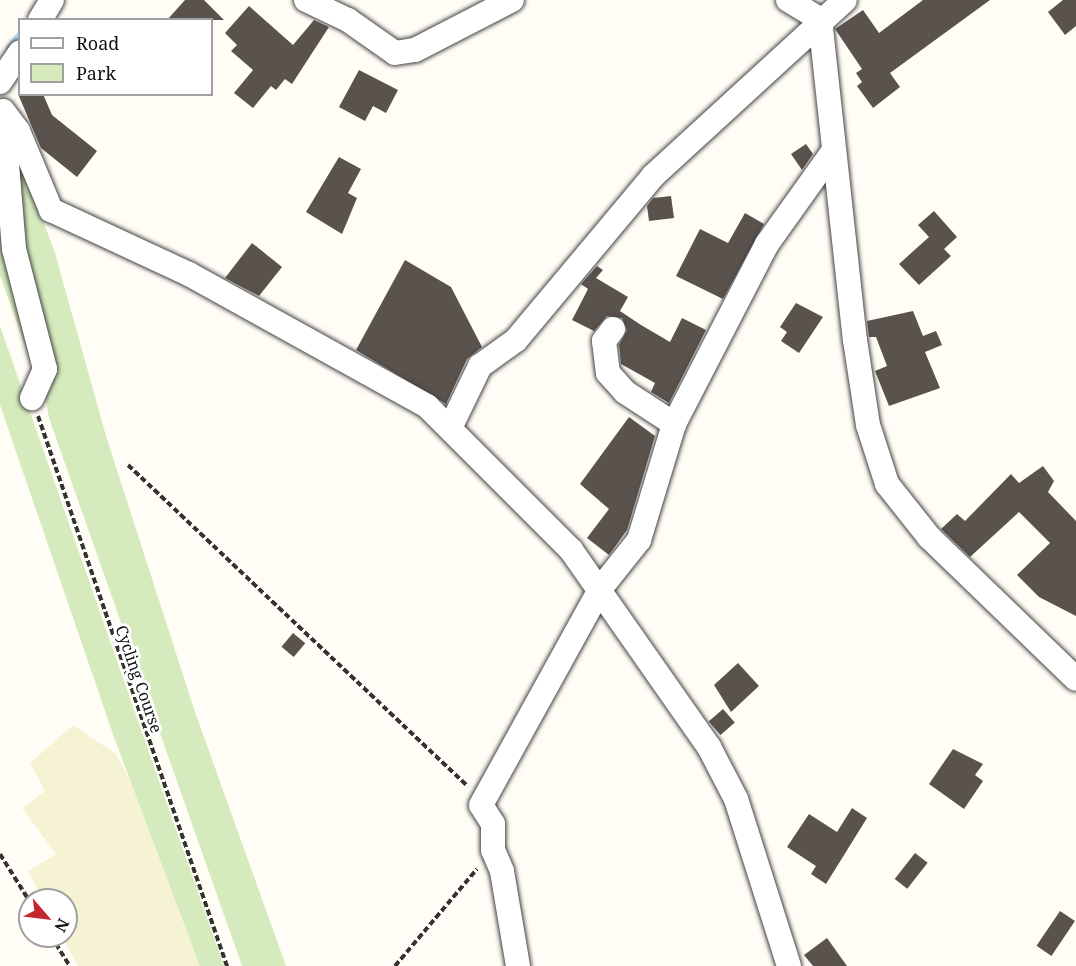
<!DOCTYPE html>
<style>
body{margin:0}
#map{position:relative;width:1076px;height:966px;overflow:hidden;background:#fffdf5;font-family:"Noto Serif",serif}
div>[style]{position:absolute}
.farmland>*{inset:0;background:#f6f3d4}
.green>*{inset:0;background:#d5ebbd}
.stream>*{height:6px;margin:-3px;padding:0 3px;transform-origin:3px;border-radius:3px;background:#b9e0f7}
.building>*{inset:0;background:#5a524d;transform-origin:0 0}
.path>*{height:4px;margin-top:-2px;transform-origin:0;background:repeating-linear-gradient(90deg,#333 0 6px,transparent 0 9px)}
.roads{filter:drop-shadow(0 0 2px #444) drop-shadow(0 0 2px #444)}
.minor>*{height:24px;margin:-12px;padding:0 12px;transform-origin:12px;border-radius:12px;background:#fff}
span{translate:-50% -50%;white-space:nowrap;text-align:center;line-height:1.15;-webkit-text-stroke:6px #fff;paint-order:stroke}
.street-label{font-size:16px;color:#111}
.legend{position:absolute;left:18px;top:18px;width:195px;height:78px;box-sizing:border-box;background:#fff;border:2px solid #a0a0a0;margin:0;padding:8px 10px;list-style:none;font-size:18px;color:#111}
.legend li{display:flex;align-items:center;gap:12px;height:30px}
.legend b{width:30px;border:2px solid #a0a0a0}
.north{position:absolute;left:18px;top:888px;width:60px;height:60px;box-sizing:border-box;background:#fff;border:2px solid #a0a0a0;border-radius:50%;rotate:118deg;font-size:16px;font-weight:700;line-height:24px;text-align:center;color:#111}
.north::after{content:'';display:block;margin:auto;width:21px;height:27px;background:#c4262e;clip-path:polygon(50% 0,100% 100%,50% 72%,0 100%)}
</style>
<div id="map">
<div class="farmland">
<div style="clip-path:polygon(73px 725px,116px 754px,160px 837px,206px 966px,78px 966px,62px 936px,66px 900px,43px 900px,28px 871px,56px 854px,22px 808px,45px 791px,30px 763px)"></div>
</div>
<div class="green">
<div style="clip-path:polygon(10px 132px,55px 253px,106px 436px,195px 712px,286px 966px,242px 966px,49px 418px,21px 252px)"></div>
<div style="clip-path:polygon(0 153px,34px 371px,0 275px)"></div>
<div style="clip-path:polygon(0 326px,152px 761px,224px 966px,200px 966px,115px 740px,0 405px)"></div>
</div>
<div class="stream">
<div style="left:9px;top:48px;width:18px;rotate:-52deg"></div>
</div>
<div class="building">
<div style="clip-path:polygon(185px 0,204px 0,224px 20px,167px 20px)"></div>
<div style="clip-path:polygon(923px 0,990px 0,890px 73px,900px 87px,873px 108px,857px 86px,862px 82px,856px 73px,862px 69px,835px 29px,863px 10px,879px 33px)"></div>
<div style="clip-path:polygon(1063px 0,1076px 0,1076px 26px,1065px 35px,1048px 12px)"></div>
<div style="clip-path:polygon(249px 6px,293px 45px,314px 20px,329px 27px,292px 84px,285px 79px,276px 90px,271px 86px,253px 108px,234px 93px,253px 70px,231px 51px,237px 45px,225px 33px)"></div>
<div style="clip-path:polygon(359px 70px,398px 90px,386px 113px,373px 106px,365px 121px,339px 107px)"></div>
<div style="clip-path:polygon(18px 94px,43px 94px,52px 115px,97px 151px,77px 177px,41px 148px)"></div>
<div style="clip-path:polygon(806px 144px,813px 154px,802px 170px,791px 154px)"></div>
<div style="clip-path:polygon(339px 157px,361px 169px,348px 193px,357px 198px,342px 234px,306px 212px)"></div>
<div style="clip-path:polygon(671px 196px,674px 218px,649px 221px,647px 206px,653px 198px)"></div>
<div style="clip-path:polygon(934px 211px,957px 237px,944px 249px,951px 256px,919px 285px,899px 264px,929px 237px,918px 225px)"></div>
<div style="clip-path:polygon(745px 213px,764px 224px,723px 299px,676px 276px,700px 229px,728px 243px)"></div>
<div style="clip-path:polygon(252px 243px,282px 267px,259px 296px,225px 278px)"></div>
<div style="clip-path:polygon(405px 260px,451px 287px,482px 347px,467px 359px,446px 404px,356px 350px)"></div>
<div style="clip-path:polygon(597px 266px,603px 270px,596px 278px,628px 297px,620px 311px,641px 325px,670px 342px,682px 318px,706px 330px,669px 403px,651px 392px,655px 383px,621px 364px,619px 345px,627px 330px,622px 318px,607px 316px,594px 331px,572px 320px,588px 289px,581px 284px)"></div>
<div style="clip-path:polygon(796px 303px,823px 317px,799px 353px,781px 341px,787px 332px,780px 327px)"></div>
<div style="clip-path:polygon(913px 311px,923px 336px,936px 331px,942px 345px,925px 352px,940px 388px,889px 406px,875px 371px,887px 366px,876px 337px,869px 337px,867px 321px)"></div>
<div style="clip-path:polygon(629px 417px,655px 436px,627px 530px,609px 555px,587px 538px,609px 509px,580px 484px)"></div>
<div style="clip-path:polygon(1043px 466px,1054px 481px,1048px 492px,1076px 521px,1076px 616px,1039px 597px,1017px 575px,1050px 543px,1019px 512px,970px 557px,941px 529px,957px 514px,965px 521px,1011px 474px,1019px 483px)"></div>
<div style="left:293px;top:633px;width:16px;height:18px;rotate:40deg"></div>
<div style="clip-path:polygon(738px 663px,759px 686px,731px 712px,714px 685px)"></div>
<div style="left:723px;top:709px;width:18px;height:19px;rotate:49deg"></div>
<div style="clip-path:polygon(953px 749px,983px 764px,975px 775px,983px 781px,964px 809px,929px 784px)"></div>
<div style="clip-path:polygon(852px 808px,867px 818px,826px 884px,811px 874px,816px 866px,787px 847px,809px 814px,837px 832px)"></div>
<div style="left:915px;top:853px;width:16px;height:33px;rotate:38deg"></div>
<div style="left:1060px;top:911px;width:18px;height:42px;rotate:34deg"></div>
<div style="clip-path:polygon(827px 938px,847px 966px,813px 966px,804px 955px)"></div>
</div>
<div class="path">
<div style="left:38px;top:416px;width:582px;rotate:71.04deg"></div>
<div style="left:128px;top:465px;width:468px;rotate:43.4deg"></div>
<div style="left:0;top:854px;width:57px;rotate:58deg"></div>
<div style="left:51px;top:936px;width:36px;rotate:58deg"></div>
<div style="left:395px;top:966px;width:127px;rotate:-49.8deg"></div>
</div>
<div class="roads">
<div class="minor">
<div style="left:306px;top:0;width:47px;rotate:25.5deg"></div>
<div style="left:348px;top:20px;width:57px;rotate:35.1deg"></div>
<div style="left:395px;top:53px;width:20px;rotate:-9deg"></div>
<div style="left:415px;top:50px;width:109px;rotate:-27.3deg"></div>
<div style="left:788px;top:0;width:37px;rotate:31deg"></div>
<div style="left:820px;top:19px;width:323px;rotate:83.8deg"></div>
<div style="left:855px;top:340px;width:86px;rotate:81.3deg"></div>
<div style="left:868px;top:425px;width:62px;rotate:72.1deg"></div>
<div style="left:887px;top:484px;width:68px;rotate:51.6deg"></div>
<div style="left:929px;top:537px;width:204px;rotate:44deg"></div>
<div style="left:40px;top:20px;width:23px;rotate:-59deg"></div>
<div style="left:0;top:82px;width:36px;rotate:-56deg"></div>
<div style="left:3px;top:111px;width:25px;rotate:53deg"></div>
<div style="left:18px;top:131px;width:86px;rotate:67.3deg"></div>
<div style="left:51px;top:210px;width:152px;rotate:24.9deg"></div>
<div style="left:189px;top:274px;width:272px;rotate:29deg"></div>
<div style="left:427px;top:406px;width:204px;rotate:45deg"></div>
<div style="left:571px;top:550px;width:241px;rotate:55deg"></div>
<div style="left:709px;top:747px;width:59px;rotate:62.6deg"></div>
<div style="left:736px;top:799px;width:175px;rotate:72.4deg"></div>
<div style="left:3px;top:115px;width:134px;rotate:85.3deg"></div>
<div style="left:14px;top:249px;width:124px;rotate:75.5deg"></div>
<div style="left:45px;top:369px;width:32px;rotate:114deg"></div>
<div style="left:613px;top:329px;width:15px;rotate:127deg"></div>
<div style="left:604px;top:341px;width:32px;rotate:83deg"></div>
<div style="left:608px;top:373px;width:25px;rotate:48deg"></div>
<div style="left:625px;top:392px;width:59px;rotate:33.1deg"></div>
<div style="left:451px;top:426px;width:67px;rotate:-64.2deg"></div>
<div style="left:480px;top:366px;width:44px;rotate:-35.8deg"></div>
<div style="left:516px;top:340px;width:214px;rotate:-50.1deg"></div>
<div style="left:653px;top:176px;width:260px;rotate:-42.5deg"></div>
<div style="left:518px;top:966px;width:96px;rotate:-99.6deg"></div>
<div style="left:502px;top:871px;width:23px;rotate:-113deg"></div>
<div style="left:493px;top:850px;width:26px;rotate:-90deg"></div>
<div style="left:493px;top:824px;width:22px;rotate:-122deg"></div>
<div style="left:481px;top:805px;width:247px;rotate:-61.1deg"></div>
<div style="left:600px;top:589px;width:63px;rotate:-51.5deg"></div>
<div style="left:639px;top:540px;width:121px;rotate:-73.2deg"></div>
<div style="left:674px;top:424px;width:203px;rotate:-62.7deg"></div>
<div style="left:767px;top:244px;width:115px;rotate:-54.5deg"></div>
</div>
</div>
<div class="street-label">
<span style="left:139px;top:679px;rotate:71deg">Cycling Course</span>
</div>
<ul class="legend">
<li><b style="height:8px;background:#fff"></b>Road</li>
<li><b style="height:16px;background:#d5ebbd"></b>Park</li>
</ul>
<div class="north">N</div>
</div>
